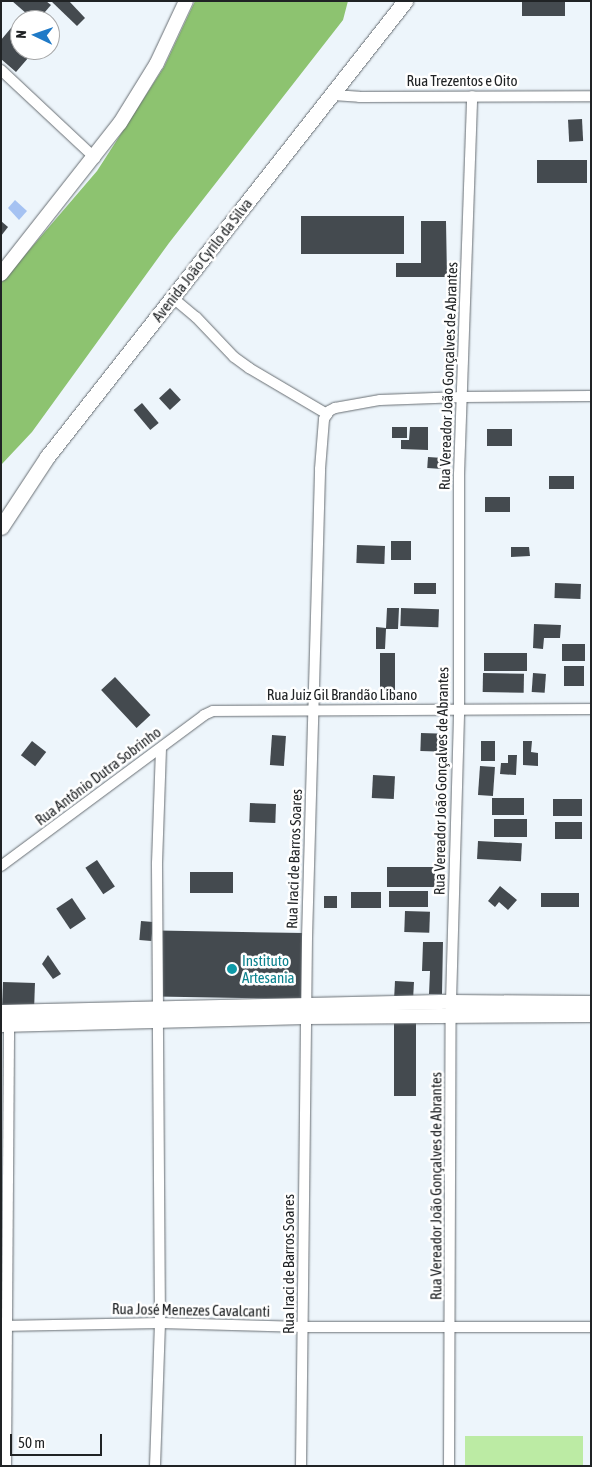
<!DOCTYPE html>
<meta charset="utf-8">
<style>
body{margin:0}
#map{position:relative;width:592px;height:1467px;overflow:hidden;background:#edf5fb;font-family:"Asap Condensed",sans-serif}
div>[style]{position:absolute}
.green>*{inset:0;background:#bceba4;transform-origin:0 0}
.forest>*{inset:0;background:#8dc370}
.water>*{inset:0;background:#a5c2f2}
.building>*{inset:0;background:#444a4f;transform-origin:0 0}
.roads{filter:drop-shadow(0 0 1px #686e73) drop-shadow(0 0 1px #686e73)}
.minor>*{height:10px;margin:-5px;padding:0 5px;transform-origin:5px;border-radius:5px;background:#fff}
.secondary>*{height:14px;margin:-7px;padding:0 7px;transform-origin:7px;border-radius:7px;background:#fff}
.primary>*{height:15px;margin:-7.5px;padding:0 7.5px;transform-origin:7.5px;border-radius:7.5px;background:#fff}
.dots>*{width:14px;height:14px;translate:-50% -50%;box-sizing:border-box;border:2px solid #fff;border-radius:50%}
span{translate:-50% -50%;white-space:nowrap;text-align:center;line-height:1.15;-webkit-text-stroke:5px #fff;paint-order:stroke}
.street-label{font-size:15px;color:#202325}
.culture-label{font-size:15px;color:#0d838f}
.left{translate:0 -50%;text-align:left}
.frame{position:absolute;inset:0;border:2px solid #202325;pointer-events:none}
.north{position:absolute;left:10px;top:10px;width:50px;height:50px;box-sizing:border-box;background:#fff;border:1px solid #a6a7a8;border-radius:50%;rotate:273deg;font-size:14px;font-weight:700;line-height:20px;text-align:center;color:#202325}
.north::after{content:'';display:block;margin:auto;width:18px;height:22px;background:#207ac7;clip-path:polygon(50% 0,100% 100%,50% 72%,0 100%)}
.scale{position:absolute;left:10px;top:1434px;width:92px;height:22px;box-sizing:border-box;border:2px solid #202325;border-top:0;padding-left:6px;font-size:15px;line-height:18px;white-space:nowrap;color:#202325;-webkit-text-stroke:4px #fff;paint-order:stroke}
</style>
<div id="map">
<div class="green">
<div style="left:583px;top:1436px;width:30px;height:118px;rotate:90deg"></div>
</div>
<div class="forest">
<div style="clip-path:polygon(195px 1px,348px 1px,343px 20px,169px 243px,32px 432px,1px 465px,1px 283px,97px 171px,164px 67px)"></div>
</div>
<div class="water">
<div style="clip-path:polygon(15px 200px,27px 211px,19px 220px,8px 208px)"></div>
</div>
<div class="building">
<div style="clip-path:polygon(12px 1px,46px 1px,51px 5px,38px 20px,34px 20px)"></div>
<div style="clip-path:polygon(51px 1px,69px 1px,85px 18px,77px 26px)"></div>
<div style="left:522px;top:1px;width:43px;height:15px"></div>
<div style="clip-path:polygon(16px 22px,20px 26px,20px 50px,35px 50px,16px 72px,1px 59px,1px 40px)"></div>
<div style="left:582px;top:119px;width:22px;height:14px;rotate:87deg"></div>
<div style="left:587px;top:160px;width:23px;height:50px;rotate:90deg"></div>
<div style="left:301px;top:216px;width:103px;height:38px"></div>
<div style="clip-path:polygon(1px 221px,8px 227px,1px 236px)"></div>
<div style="clip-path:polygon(421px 221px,446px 221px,447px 277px,396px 277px,396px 263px,421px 263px)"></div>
<div style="left:170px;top:388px;width:16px;height:15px;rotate:47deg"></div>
<div style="left:142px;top:403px;width:26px;height:11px;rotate:50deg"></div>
<div style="left:392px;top:427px;width:15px;height:11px"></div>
<div style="clip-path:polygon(410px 427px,428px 427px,428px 450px,401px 449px,401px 440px,409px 440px)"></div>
<div style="left:487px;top:429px;width:25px;height:17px"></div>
<div style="left:428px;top:457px;width:15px;height:11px;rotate:4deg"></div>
<div style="left:549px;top:476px;width:25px;height:13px"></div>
<div style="left:485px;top:497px;width:25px;height:15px"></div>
<div style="left:391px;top:541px;width:20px;height:19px"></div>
<div style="left:357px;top:545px;width:28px;height:18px;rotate:2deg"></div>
<div style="clip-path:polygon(511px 547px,529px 547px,530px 556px,511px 557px)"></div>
<div style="left:414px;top:583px;width:22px;height:11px"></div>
<div style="left:555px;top:583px;width:26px;height:15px;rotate:2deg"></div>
<div style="clip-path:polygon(387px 608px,399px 608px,398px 629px,386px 629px,385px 649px,376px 649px,376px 627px,386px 628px)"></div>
<div style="left:401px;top:608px;width:38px;height:18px;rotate:2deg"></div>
<div style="clip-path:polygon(534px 624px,561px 625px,560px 638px,544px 638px,543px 649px,533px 648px)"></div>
<div style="left:562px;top:644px;width:23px;height:17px"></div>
<div style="left:380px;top:653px;width:15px;height:41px"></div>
<div style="left:484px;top:653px;width:43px;height:18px"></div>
<div style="left:584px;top:666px;width:20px;height:20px;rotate:90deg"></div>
<div style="left:483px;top:673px;width:41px;height:19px;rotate:1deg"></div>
<div style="left:533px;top:673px;width:13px;height:19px;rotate:4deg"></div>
<div style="left:115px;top:677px;width:52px;height:19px;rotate:47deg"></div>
<div style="left:421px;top:733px;width:24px;height:18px;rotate:2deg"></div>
<div style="left:272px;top:735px;width:14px;height:30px;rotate:4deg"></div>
<div style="left:32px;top:741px;width:18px;height:18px;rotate:38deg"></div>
<div style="left:481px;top:741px;width:14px;height:20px"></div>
<div style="clip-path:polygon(523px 741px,532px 741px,531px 752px,538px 753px,538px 766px,523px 765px)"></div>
<div style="clip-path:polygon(508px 755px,517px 755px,516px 775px,500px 774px,501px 763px,508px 763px)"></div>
<div style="left:480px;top:766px;width:15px;height:29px;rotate:4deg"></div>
<div style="left:373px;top:775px;width:22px;height:23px;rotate:3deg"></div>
<div style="left:492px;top:798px;width:32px;height:17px"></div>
<div style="left:553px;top:799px;width:29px;height:17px"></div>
<div style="left:250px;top:803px;width:26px;height:19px;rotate:2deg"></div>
<div style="left:494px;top:819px;width:33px;height:18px"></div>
<div style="left:555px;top:822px;width:27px;height:17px"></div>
<div style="left:478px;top:841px;width:44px;height:18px;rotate:3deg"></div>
<div style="left:97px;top:860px;width:32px;height:14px;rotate:56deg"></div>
<div style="left:387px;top:867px;width:48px;height:20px"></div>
<div style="left:190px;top:872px;width:43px;height:21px"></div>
<div style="clip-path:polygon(500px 886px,517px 900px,508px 910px,499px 902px,495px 907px,488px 901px)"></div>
<div style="left:389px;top:891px;width:39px;height:16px"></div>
<div style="left:351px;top:892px;width:30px;height:16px"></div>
<div style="left:541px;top:893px;width:38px;height:14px"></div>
<div style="left:324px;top:896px;width:13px;height:12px"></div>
<div style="left:72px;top:898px;width:25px;height:19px;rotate:56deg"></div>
<div style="left:405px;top:911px;width:25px;height:21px;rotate:2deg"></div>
<div style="left:141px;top:921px;width:12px;height:19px;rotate:5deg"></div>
<div style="left:304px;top:933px;width:66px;height:146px;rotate:91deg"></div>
<div style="clip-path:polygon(423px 942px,443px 942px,442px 994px,429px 994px,430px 971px,422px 971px)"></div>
<div style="clip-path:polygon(48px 955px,61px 974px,53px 979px,42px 964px)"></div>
<div style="left:395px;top:981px;width:19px;height:17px;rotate:3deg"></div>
<div style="left:3px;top:982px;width:32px;height:23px;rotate:2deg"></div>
<div style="left:394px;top:1023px;width:22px;height:73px"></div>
</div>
<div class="roads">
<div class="minor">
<div style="left:1px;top:70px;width:129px;rotate:43.1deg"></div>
<div style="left:333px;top:95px;width:26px;rotate:4deg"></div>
<div style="left:359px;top:97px;width:232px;rotate:-0.2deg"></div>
<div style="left:173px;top:298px;width:30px;rotate:40deg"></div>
<div style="left:196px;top:317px;width:55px;rotate:46.5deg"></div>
<div style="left:234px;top:357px;width:19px;rotate:36deg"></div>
<div style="left:249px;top:368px;width:91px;rotate:30.5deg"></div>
<div style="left:1px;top:866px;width:253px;rotate:-36.6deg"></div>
<div style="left:204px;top:715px;width:10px;rotate:-24deg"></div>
<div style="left:213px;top:711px;width:378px;rotate:-0.3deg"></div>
<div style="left:158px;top:1010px;width:147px;rotate:-90.4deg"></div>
<div style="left:157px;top:863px;width:115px;rotate:-88deg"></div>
<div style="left:1px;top:1326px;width:159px;rotate:-1.1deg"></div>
<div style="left:160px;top:1323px;width:144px;rotate:1.6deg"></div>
<div style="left:304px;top:1327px;width:287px"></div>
<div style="left:6px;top:1466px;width:448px;rotate:-89.6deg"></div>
<div style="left:155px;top:1466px;width:143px;rotate:-88deg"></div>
<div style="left:160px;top:1323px;width:302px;rotate:-90.4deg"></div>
<div style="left:301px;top:1466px;width:528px;rotate:-89.35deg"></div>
<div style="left:307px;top:938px;width:469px;rotate:-88.4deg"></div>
<div style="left:320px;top:469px;width:50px;rotate:-85.4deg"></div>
<div style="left:324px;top:419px;width:9px;rotate:-58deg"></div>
<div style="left:329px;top:411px;width:7px;rotate:-27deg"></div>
<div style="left:335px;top:408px;width:46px;rotate:-10.1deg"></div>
<div style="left:380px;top:400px;width:82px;rotate:-2.1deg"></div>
<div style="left:462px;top:397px;width:129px;rotate:-0.4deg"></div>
<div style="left:449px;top:1466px;width:464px;rotate:-89.8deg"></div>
<div style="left:451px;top:1002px;width:292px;rotate:-88.4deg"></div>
<div style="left:459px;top:710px;width:236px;rotate:-90deg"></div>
<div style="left:459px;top:474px;width:378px;rotate:-88deg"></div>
</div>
<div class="secondary">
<div style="left:1px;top:274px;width:192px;rotate:-51.8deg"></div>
<div style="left:120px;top:123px;width:70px;rotate:-58.3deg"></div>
<div style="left:157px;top:63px;width:68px;rotate:-64.9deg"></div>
<div style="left:1px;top:1012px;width:450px;rotate:-1.3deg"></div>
<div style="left:451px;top:1002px;width:140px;rotate:0.4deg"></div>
<div style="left:1px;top:1025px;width:305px;rotate:-1.5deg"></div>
<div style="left:306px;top:1017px;width:285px;rotate:-0.4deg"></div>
</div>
<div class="primary">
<div style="left:1px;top:527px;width:84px;rotate:-56.7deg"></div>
<div style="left:47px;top:457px;width:580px;rotate:-51.86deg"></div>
</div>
</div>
<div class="dots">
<div style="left:232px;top:969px;background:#0f9aa8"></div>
</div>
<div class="street-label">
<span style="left:462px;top:81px">Rua Trezentos e Oito</span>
<span style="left:202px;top:260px;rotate:-52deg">Avenida João Cyrilo da Silva</span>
<span style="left:448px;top:376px;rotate:-88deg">Rua Vereador João Gonçalves de Abrantes</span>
<span style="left:342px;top:695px">Rua Juiz Gil Brandão Líbano</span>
<span style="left:98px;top:776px;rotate:-37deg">Rua Antônio Dutra Sobrinho</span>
<span style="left:441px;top:781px;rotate:-89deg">Rua Vereador João Gonçalves de Abrantes</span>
<span style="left:294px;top:859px;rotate:-88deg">Rua Iraci de Barros Soares</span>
<span style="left:436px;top:1186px;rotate:-90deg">Rua Vereador João Gonçalves de Abrantes</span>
<span style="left:289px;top:1264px;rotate:-90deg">Rua Iraci de Barros Soares</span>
<span style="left:191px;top:1310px;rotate:1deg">Rua José Menezes Cavalcanti</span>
</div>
<div class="culture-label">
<span class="left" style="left:242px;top:969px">Instituto<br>Artesania</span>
</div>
<div class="frame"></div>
<div class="north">N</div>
<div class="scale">50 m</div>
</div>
